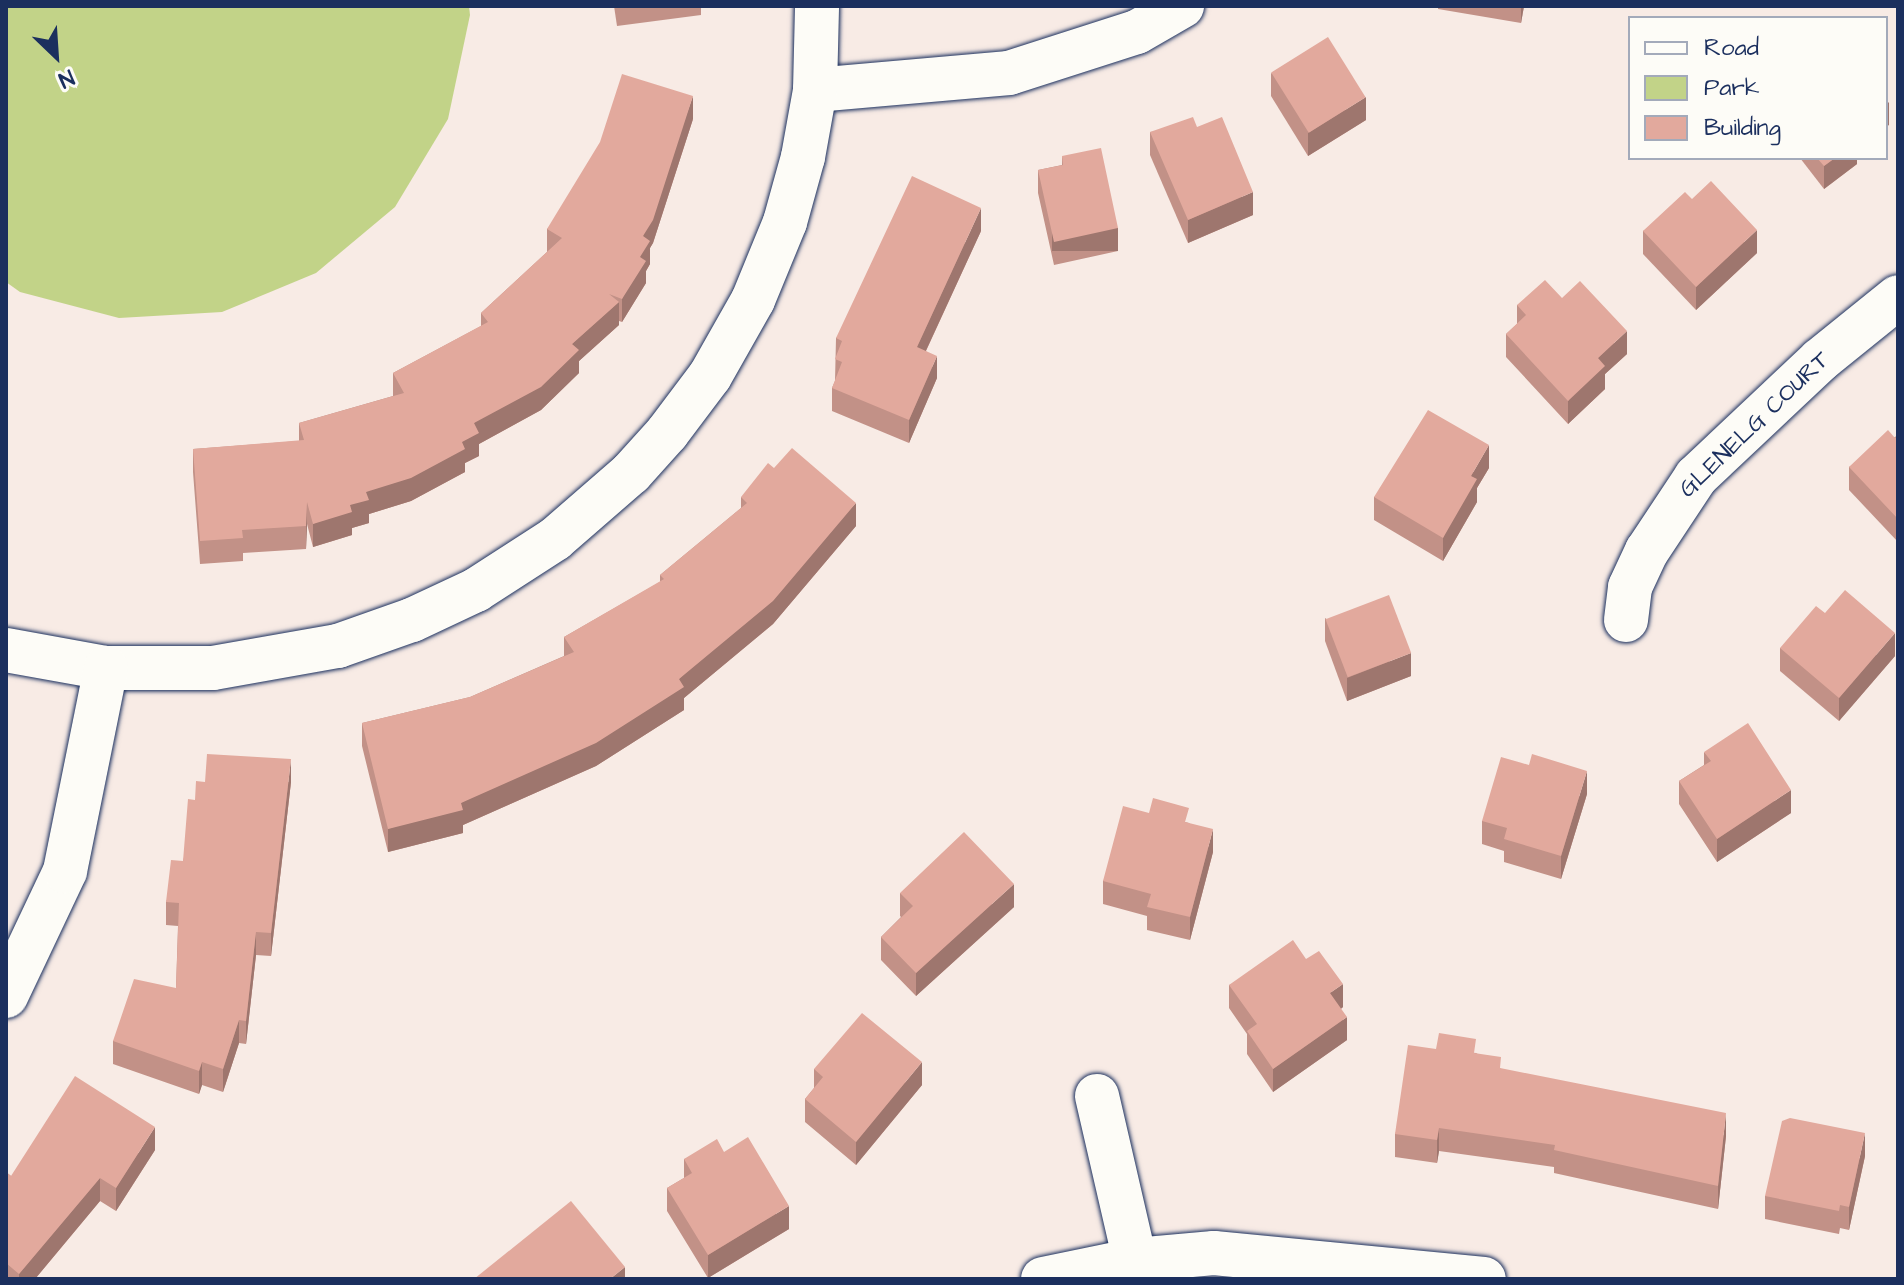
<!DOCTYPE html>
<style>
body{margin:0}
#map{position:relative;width:1904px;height:1285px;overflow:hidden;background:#f8ebe5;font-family:"Architects Daughter",sans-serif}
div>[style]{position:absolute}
.green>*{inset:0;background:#c2d388}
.roads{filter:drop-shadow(0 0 2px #1b2f5e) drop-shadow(0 0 2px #1b2f5e)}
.minor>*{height:44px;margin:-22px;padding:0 22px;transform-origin:22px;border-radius:22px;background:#fdfcf7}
.wall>*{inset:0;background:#c29187}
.shaded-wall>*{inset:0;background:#9e766e;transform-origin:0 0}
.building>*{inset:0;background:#e2a99d;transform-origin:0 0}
span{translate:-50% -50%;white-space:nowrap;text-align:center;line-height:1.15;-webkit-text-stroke:7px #fdfcf7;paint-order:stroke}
.street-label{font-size:24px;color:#1b2f5e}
.frame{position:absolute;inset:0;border:8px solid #1b2f5e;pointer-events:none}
.legend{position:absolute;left:1628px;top:16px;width:260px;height:144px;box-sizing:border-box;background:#fdfcf7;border:2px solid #a3aaba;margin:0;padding:10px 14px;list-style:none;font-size:24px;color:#1b2f5e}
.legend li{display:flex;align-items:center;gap:16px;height:40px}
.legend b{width:40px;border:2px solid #a3aaba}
.north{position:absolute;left:16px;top:16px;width:80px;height:80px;-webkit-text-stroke:6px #fdfcf7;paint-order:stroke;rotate:155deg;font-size:22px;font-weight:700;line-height:32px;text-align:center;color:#1b2f5e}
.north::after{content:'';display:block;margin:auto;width:28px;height:36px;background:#1b2f5e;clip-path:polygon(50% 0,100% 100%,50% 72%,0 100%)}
</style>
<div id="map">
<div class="green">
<div style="clip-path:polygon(6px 6px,469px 6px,470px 15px,448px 119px,395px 207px,316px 273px,222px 312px,119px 318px,20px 292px,6px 282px)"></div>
</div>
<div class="roads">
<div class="minor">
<div style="left:815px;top:90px;width:195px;rotate:-5deg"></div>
<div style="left:1009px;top:73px;width:134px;rotate:-17.8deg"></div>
<div style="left:1137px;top:32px;width:52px;rotate:-30deg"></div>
<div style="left:1626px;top:620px;width:33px;rotate:-83deg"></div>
<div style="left:1630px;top:587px;width:40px;rotate:-65deg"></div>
<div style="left:1647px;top:551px;width:89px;rotate:-56.5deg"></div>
<div style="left:1696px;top:477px;width:170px;rotate:-43.3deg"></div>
<div style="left:1820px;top:360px;width:100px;rotate:-38.9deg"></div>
<div style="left:6px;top:650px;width:102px;rotate:10.2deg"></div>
<div style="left:106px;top:668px;width:107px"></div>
<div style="left:213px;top:668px;width:127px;rotate:-10deg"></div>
<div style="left:338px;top:646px;width:78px;rotate:-19.4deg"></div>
<div style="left:412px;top:620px;width:71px;rotate:-25.1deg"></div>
<div style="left:476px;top:590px;width:94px;rotate:-32.8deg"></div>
<div style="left:555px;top:539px;width:101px;rotate:-41deg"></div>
<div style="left:631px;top:473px;width:54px;rotate:-48deg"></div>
<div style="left:667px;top:433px;width:71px;rotate:-53deg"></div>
<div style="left:710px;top:376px;width:87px;rotate:-60.5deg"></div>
<div style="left:753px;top:300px;width:84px;rotate:-67.7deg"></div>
<div style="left:785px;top:222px;width:67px;rotate:-74.5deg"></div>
<div style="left:803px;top:157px;width:68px;rotate:-79.8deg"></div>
<div style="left:815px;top:90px;width:84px;rotate:-88.6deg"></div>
<div style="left:6px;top:996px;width:138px;rotate:-64.7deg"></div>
<div style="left:65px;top:871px;width:207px;rotate:-78.6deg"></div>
<div style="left:1097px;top:1096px;width:168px;rotate:77deg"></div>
<div style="left:1043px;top:1279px;width:94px;rotate:-11.7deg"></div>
<div style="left:1135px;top:1260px;width:79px;rotate:-5.1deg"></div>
<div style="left:1214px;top:1253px;width:271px;rotate:5.5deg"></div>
</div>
</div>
<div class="wall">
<div style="clip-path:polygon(614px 6px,701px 6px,701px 15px,617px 26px)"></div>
<div style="clip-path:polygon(1438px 6px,1524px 6px,1521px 23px,1438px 9px)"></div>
<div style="clip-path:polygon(1271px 73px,1366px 120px,1308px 156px,1271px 96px)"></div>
<div style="clip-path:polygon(693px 119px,653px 243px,650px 248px,650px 264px,646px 271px,646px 283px,622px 322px,619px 321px,619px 325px,579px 361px,579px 373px,541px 410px,479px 444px,479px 456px,465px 463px,465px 472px,411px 501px,369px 514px,369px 523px,352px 528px,352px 535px,313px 547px,307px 524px,306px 549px,243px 553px,243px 561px,200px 564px,193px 472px,193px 449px,299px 441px,299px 423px,393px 396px,393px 373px,481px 326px,481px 313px,547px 252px,547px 229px)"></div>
<div style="clip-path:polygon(1197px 127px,1253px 215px,1188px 243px,1150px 155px,1150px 132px)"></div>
<div style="clip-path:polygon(1062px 156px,1118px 251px,1054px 265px,1038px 193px,1038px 170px,1062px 165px)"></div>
<div style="clip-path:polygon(1800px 158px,1857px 158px,1857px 164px,1824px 189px)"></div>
<div style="clip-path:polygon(1692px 199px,1757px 253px,1696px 310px,1643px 254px,1643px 231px)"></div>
<div style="clip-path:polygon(981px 231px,926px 351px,937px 378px,909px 443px,832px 411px,832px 388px,835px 381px,836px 338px)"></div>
<div style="clip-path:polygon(1562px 298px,1627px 354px,1605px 374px,1605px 389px,1568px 424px,1506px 357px,1506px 334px,1517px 324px,1517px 305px)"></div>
<div style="clip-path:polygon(1898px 435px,1898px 542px,1849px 490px,1849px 467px)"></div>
<div style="clip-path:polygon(1489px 468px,1477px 488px,1477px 502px,1443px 561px,1374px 520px,1374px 497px)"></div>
<div style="clip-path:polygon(741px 497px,856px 526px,773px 624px,684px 698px,684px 710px,596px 766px,463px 825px,463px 833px,388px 852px,362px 746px,362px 723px,470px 697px,564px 656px,564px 637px,660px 582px,660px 575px,741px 508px)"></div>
<div style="clip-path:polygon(1325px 618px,1411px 676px,1347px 701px,1325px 641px)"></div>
<div style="clip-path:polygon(1780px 648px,1895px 656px,1839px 721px,1780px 671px)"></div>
<div style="clip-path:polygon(1704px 752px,1791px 813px,1717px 862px,1679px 804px,1679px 781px,1704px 765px)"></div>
<div style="clip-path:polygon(205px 782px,291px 782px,271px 956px,256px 955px,246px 1044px,239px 1043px,223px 1092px,202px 1085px,199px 1094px,113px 1064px,113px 1041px,176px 988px,178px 926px,166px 925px,166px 902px,183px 861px)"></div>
<div style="clip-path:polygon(1587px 794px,1561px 879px,1504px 862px,1504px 851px,1482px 844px,1482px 821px)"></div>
<div style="clip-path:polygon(1149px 813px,1189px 823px,1213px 852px,1190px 940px,1147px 930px,1147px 916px,1103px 904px,1103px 881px)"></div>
<div style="clip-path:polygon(900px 893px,1014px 907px,916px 996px,881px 960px,881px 937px,901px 917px,900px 916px)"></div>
<div style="clip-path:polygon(1306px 959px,1343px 1007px,1341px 1009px,1347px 1040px,1273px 1092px,1247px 1054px,1247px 1034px,1229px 1008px,1229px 985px)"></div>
<div style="clip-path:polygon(1436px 1049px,1476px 1053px,1501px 1069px,1726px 1136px,1718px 1209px,1554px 1173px,1554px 1167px,1439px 1151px,1437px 1163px,1395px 1157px,1395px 1134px)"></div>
<div style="clip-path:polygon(814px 1069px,922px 1085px,856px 1165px,805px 1122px,805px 1099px,814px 1088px)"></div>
<div style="clip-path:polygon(155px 1150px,116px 1211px,100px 1201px,35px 1279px,6px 1279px,6px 1172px,11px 1176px)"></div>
<div style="clip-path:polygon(724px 1152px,789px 1229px,708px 1278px,667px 1211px,667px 1188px,684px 1178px,684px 1159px)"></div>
<div style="clip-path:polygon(1865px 1156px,1849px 1230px,1840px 1228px,1839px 1234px,1765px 1219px,1765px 1196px)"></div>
</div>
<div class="shaded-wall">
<div style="clip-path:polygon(1521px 6px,1524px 6px,1521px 23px)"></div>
<div style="clip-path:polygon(693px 96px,693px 119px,653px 243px,650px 248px,650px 264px,646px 271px,646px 283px,622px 322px,622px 299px,640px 257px,643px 236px)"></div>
<div style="clip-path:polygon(1366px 97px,1366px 120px,1308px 156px,1308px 133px)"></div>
<div style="clip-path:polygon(1889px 102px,1889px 125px,1886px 127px,1886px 105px)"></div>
<div style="clip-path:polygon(1835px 158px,1857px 158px,1857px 164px,1824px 189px,1824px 166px)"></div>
<div style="clip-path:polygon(1253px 192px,1253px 215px,1188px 243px,1188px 220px)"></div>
<div style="clip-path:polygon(981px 208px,981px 231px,917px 370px,917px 347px)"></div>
<div style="left:1118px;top:228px;width:23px;height:66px;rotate:90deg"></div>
<div style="clip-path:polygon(1757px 230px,1757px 253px,1696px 310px,1696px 287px)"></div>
<div style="clip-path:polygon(619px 302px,619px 325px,579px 361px,579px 373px,541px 410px,479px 444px,479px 456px,465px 463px,465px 472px,411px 501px,369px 514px,369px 523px,352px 528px,352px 535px,313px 547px,313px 524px,350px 505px,366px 492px,474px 423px,572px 344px)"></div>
<div style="clip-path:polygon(1627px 331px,1627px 354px,1605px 374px,1605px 389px,1568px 424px,1568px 401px,1598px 358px)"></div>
<div style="clip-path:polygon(937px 356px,937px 378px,909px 443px,909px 420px)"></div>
<div style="clip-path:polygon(1489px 445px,1489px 468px,1477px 488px,1477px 502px,1443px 561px,1443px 538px,1471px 476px)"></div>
<div style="clip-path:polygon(307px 502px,307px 524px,306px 549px,306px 526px)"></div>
<div style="clip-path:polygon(856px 503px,856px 526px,773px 624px,684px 698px,684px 710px,596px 766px,463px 825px,463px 833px,388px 852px,388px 829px,461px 803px,679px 679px)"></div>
<div style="clip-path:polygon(1895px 633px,1895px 656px,1839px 721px,1839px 698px)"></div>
<div style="clip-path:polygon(1411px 653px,1411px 676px,1347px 701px,1347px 678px)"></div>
<div style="clip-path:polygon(291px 759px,291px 782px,271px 956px,271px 933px)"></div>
<div style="clip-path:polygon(1587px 771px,1587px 794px,1561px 879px,1561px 856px)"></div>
<div style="clip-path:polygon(1791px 790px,1791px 813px,1717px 862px,1717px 839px)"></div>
<div style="clip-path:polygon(1213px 829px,1213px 852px,1190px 940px,1190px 917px)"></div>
<div style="clip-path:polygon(1014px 884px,1014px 907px,916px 996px,916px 973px)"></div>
<div style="clip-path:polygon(256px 932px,256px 955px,246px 1044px,246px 1021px)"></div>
<div style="clip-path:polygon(1343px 984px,1343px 1007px,1330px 1016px,1330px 993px)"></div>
<div style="clip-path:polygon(1347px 1017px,1347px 1040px,1273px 1092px,1273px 1069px)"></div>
<div style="clip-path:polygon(239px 1020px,239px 1043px,223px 1092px,223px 1069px)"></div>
<div style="clip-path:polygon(202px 1062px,202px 1085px,199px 1094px,199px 1071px)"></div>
<div style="clip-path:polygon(922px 1062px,922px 1085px,856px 1165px,856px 1142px)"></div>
<div style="clip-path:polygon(1726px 1113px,1726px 1136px,1718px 1209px,1718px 1186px)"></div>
<div style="clip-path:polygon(155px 1127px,155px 1150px,116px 1211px,116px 1188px)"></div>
<div style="clip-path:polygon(1439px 1128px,1439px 1151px,1437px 1163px,1437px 1140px)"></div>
<div style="clip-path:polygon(1865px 1133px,1865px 1156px,1849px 1230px,1849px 1207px)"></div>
<div style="clip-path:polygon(100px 1178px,100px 1201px,35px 1279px,19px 1279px,19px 1274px)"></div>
<div style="clip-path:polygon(789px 1206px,789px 1229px,708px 1278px,708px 1255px)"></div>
<div style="clip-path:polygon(625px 1267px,625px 1279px,610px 1279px)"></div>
</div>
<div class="building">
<div style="left:1328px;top:37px;width:71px;height:67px;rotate:58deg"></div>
<div style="clip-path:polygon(622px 74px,693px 96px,653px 220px,643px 236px,650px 241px,640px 257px,646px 261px,622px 299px,609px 294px,619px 302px,572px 344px,579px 350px,541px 387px,474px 423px,479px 433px,462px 442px,465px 449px,411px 478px,366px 492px,369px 500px,350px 505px,352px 512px,313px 524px,307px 502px,306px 526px,242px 530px,243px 538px,200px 541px,193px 449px,304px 440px,299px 423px,404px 393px,393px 373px,488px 322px,481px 313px,562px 238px,547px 229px,600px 142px)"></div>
<div style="clip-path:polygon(1193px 117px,1197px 127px,1222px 117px,1253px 192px,1188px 220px,1150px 132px)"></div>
<div style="clip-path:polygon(1101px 148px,1118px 228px,1054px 242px,1038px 170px,1063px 165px,1062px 156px)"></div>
<div style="clip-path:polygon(1817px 158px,1835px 158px,1824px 166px)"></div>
<div style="clip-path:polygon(912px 176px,981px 208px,917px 347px,937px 356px,909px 420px,832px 388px,842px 362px,835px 359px,842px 341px,836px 338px)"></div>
<div style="clip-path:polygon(1711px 181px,1757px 230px,1696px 287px,1643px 231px,1685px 192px,1692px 199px)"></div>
<div style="clip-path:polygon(1545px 280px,1562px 298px,1580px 281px,1627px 331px,1598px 358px,1605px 366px,1568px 401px,1506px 334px,1526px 315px,1517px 305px)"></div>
<div style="clip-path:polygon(1428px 410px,1489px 445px,1471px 476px,1477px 479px,1443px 538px,1374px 497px)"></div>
<div style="clip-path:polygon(1888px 430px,1895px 438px,1898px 435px,1898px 519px,1849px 467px)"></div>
<div style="clip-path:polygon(792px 448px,856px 503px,773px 601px,679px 679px,684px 687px,596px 743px,461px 803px,463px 810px,388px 829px,362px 723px,470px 697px,574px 652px,564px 637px,664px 579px,660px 575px,747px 503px,741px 497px,768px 463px,774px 468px)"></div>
<div style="clip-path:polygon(1845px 590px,1895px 633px,1839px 698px,1780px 648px,1816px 606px,1825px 613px)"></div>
<div style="left:1389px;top:595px;width:62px;height:68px;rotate:69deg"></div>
<div style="clip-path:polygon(1748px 723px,1791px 790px,1717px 839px,1679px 781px,1711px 761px,1704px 752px)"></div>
<div style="clip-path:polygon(207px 754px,291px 759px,271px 933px,256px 932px,246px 1021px,239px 1020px,223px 1069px,202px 1062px,199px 1071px,113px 1041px,134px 979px,176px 988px,179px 903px,166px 902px,171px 860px,183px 861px,188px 799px,195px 800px,196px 781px,205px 782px)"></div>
<div style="clip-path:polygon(1532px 754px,1587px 771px,1561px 856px,1504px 839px,1507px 828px,1482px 821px,1501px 757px,1529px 765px)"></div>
<div style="clip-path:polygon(1153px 798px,1189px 808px,1185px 822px,1213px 829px,1190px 917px,1147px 907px,1151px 894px,1103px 881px,1123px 806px,1149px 813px)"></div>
<div style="clip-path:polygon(964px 832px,1014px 884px,916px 973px,881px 937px,913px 906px,900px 893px)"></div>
<div style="clip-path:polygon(1293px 940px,1306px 959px,1319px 951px,1343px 984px,1330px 993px,1347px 1017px,1273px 1069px,1247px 1031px,1257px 1024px,1229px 985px)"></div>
<div style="clip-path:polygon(862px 1013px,922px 1062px,856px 1142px,805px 1099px,823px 1077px,814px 1069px)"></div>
<div style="clip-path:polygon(1439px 1033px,1476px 1039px,1474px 1053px,1501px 1057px,1500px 1068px,1726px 1113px,1718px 1186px,1554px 1150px,1555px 1145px,1439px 1128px,1437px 1140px,1395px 1134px,1408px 1045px,1436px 1049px)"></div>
<div style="clip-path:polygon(75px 1076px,155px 1127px,116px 1188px,100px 1178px,19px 1274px,6px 1263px,6px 1172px,11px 1176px)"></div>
<div style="clip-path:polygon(1790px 1118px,1865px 1133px,1849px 1207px,1840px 1205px,1839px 1211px,1765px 1196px,1782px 1121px)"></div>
<div style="clip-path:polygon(748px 1137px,789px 1206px,708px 1255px,667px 1188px,692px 1173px,684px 1159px,717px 1139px,724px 1152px)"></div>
<div style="clip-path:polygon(571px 1201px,625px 1267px,610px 1279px,474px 1279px)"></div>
</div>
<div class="street-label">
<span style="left:1755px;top:425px;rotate:-44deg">GLENELG COURT</span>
</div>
<div class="frame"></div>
<ul class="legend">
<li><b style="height:10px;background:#fdfcf7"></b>Road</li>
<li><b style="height:22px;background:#c2d388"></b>Park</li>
<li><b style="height:22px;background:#e2a99d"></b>Building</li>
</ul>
<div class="north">N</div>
</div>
